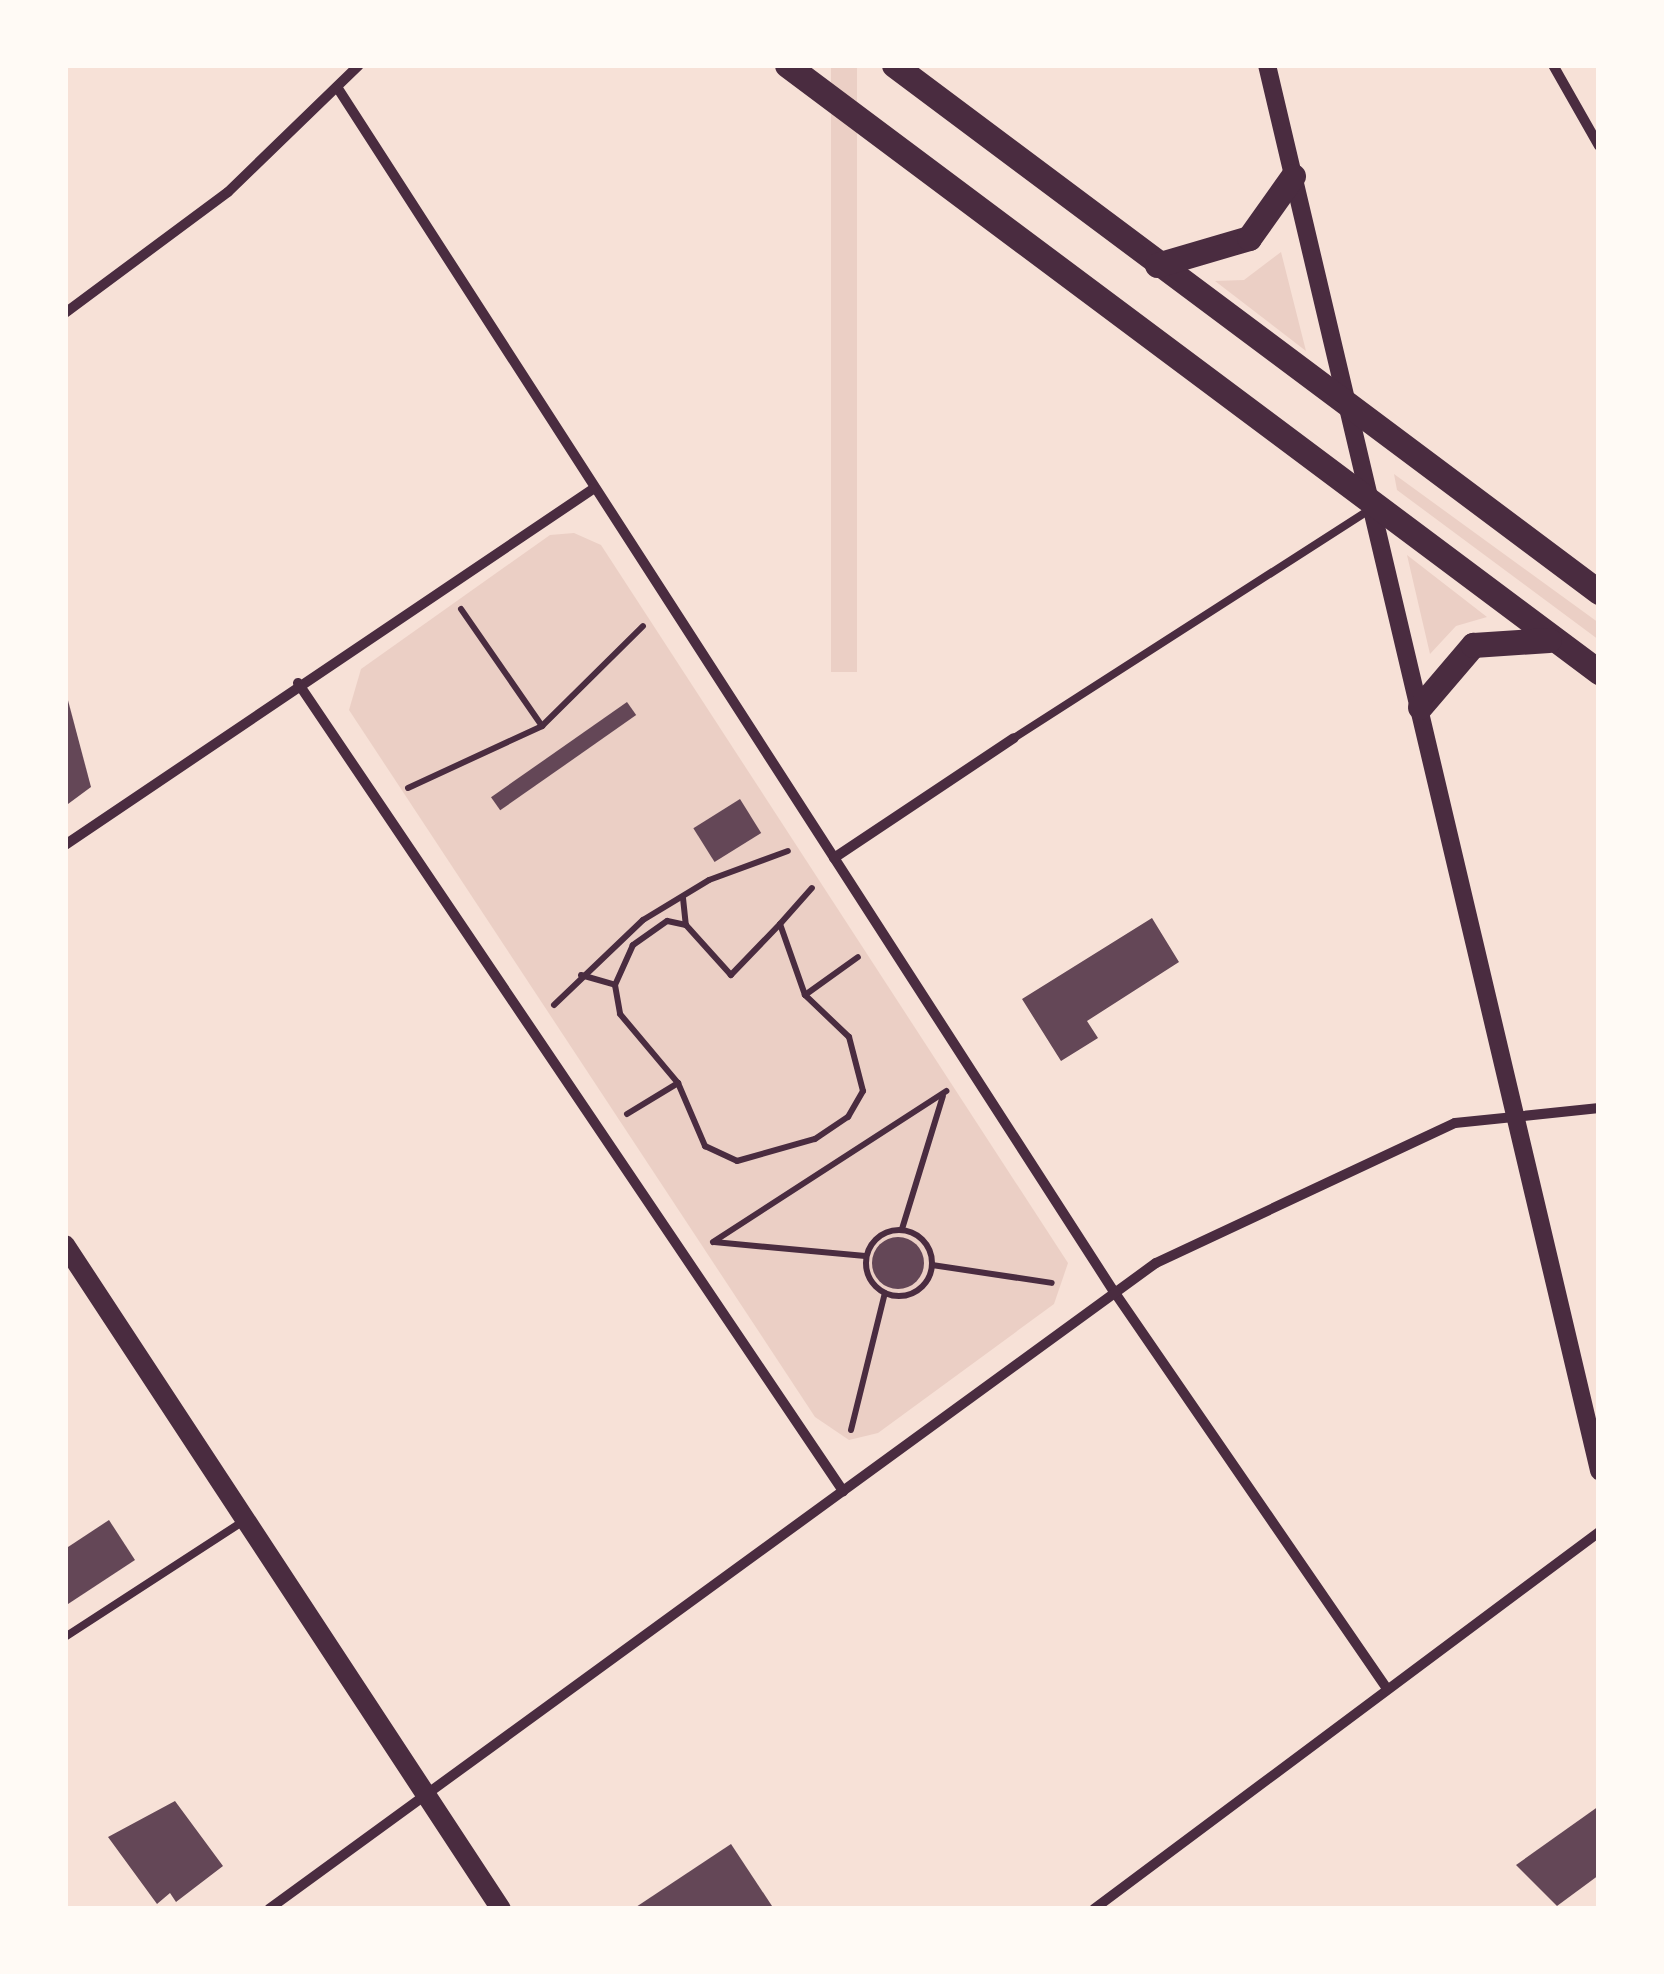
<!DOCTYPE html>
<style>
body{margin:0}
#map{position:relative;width:1664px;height:1974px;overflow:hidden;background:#f7e1d7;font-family:Quicksand,sans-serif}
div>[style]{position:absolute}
.green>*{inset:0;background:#ebcfc5;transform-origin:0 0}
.building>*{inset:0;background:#644757;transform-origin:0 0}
.round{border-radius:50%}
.path>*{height:6px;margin:-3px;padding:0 3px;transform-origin:3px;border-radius:3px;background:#4a2c40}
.path>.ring{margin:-3px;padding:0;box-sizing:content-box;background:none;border:6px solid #4a2c40;border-radius:50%}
.service>*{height:8px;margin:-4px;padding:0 4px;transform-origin:4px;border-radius:4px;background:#4a2c40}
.minor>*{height:10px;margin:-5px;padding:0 5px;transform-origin:5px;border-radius:5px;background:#4a2c40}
.tertiary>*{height:18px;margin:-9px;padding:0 9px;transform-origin:9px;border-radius:9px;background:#4a2c40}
.secondary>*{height:20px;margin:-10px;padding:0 10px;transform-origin:10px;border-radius:10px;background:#4a2c40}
.primary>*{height:25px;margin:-12.5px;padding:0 12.5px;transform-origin:12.5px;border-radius:12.5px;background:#4a2c40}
span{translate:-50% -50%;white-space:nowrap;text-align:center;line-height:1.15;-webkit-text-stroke:9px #fffaf5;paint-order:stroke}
.frame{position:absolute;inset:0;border:68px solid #fffaf5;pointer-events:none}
</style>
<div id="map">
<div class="green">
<div style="left:831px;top:65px;width:26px;height:607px"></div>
<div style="clip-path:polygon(1281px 252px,1306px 351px,1215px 281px,1244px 280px)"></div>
<div style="clip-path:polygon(1394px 474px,1599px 623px,1599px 640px,1397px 490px)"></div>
<div style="clip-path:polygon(574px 533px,601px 545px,1068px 1263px,1054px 1304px,878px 1433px,849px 1440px,815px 1417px,349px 710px,361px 669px,550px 535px)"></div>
<div style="clip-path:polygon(1407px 555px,1487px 617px,1456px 626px,1430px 654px)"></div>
</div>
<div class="building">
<div style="clip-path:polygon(65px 689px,91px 787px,68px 804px,65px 800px)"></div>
<div style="left:627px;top:702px;width:16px;height:166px;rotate:55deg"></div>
<div style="left:740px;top:799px;width:40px;height:55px;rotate:58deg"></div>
<div style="clip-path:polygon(1152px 918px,1179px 962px,1087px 1021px,1098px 1038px,1061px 1061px,1022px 999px)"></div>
<div class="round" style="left:872px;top:1237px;width:52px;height:52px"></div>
<div style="clip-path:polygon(109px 1520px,135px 1560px,65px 1606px,65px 1549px)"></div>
<div style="clip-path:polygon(175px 1801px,223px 1866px,176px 1902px,170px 1893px,157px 1904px,108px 1837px)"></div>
<div style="clip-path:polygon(1599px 1806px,1599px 1875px,1557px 1906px,1516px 1865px)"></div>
<div style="clip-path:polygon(731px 1844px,774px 1909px,633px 1909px)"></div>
</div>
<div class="path">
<div style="left:461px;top:609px;width:142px;rotate:55.3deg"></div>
<div style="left:408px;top:788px;width:148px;rotate:-24.8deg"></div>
<div style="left:542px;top:726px;width:142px;rotate:-44.7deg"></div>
<div style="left:683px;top:898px;width:27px;rotate:84deg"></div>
<div style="left:780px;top:924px;width:71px;rotate:133.9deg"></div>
<div style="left:731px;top:975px;width:67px;rotate:-132deg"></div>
<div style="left:686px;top:925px;width:19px;rotate:-168deg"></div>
<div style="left:667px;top:921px;width:42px;rotate:144.8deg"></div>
<div style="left:633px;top:945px;width:44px;rotate:114.2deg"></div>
<div style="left:615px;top:985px;width:29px;rotate:80deg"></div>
<div style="left:620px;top:1014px;width:90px;rotate:50deg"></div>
<div style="left:678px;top:1083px;width:69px;rotate:66.8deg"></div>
<div style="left:705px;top:1146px;width:35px;rotate:25deg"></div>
<div style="left:737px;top:1161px;width:81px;rotate:-15.8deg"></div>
<div style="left:815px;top:1139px;width:40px;rotate:-34deg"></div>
<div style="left:848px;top:1117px;width:30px;rotate:-60deg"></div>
<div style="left:863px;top:1091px;width:56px;rotate:-104.5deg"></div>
<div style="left:849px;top:1037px;width:61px;rotate:-136.3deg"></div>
<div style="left:805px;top:995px;width:75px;rotate:-109.4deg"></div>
<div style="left:780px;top:924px;width:48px;rotate:-48.4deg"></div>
<div style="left:581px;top:975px;width:35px;rotate:16deg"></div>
<div style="left:805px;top:995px;width:65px;rotate:-35.6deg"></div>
<div style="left:554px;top:1005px;width:123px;rotate:-43.7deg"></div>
<div style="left:643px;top:920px;width:77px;rotate:-31.2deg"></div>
<div style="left:709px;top:880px;width:84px;rotate:-20.2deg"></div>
<div style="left:627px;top:1114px;width:60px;rotate:-31.3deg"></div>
<div style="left:902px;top:1229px;width:139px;rotate:-72.9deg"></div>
<div class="ring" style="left:866px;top:1230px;width:60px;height:60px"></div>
<div style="left:713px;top:1242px;width:278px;rotate:-32.9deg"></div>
<div style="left:714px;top:1242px;width:152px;rotate:5.3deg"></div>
<div style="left:932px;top:1265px;width:121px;rotate:8.5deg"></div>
<div style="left:851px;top:1430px;width:141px;rotate:-76.1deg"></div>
</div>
<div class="service">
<div style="left:1014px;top:738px;width:426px;rotate:-32.7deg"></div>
<div style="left:65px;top:1637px;width:215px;rotate:-33deg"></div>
</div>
<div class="minor">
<div style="left:1553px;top:65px;width:93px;rotate:60.4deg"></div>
<div style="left:337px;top:87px;width:1432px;rotate:57.18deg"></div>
<div style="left:1113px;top:1290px;width:482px;rotate:55.5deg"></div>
<div style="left:65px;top:313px;width:203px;rotate:-36.6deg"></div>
<div style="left:228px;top:192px;width:182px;rotate:-44.1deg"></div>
<div style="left:298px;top:683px;width:975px;rotate:56deg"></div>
<div style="left:65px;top:845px;width:637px;rotate:-33.99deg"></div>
<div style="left:834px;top:858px;width:216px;rotate:-33.7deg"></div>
<div style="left:269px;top:1909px;width:1097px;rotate:-36.07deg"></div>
<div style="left:1156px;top:1263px;width:330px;rotate:-25.1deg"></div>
<div style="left:1455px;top:1123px;width:145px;rotate:-5.9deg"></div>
<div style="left:1094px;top:1909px;width:630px;rotate:-36.74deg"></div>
</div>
<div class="tertiary">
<div style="left:1267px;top:65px;width:1445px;rotate:76.71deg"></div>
</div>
<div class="secondary">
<div style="left:65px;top:1245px;width:794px;rotate:56.71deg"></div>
</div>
<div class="primary">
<div style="left:787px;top:65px;width:1014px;rotate:36.78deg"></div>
<div style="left:894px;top:65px;width:880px;rotate:36.78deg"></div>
<div style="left:1157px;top:265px;width:96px;rotate:-16.4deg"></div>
<div style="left:1249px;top:238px;width:76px;rotate:-54.6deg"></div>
<div style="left:1420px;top:707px;width:82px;rotate:-49.5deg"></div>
<div style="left:1473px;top:645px;width:76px;rotate:-3.8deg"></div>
</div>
<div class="frame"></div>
</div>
